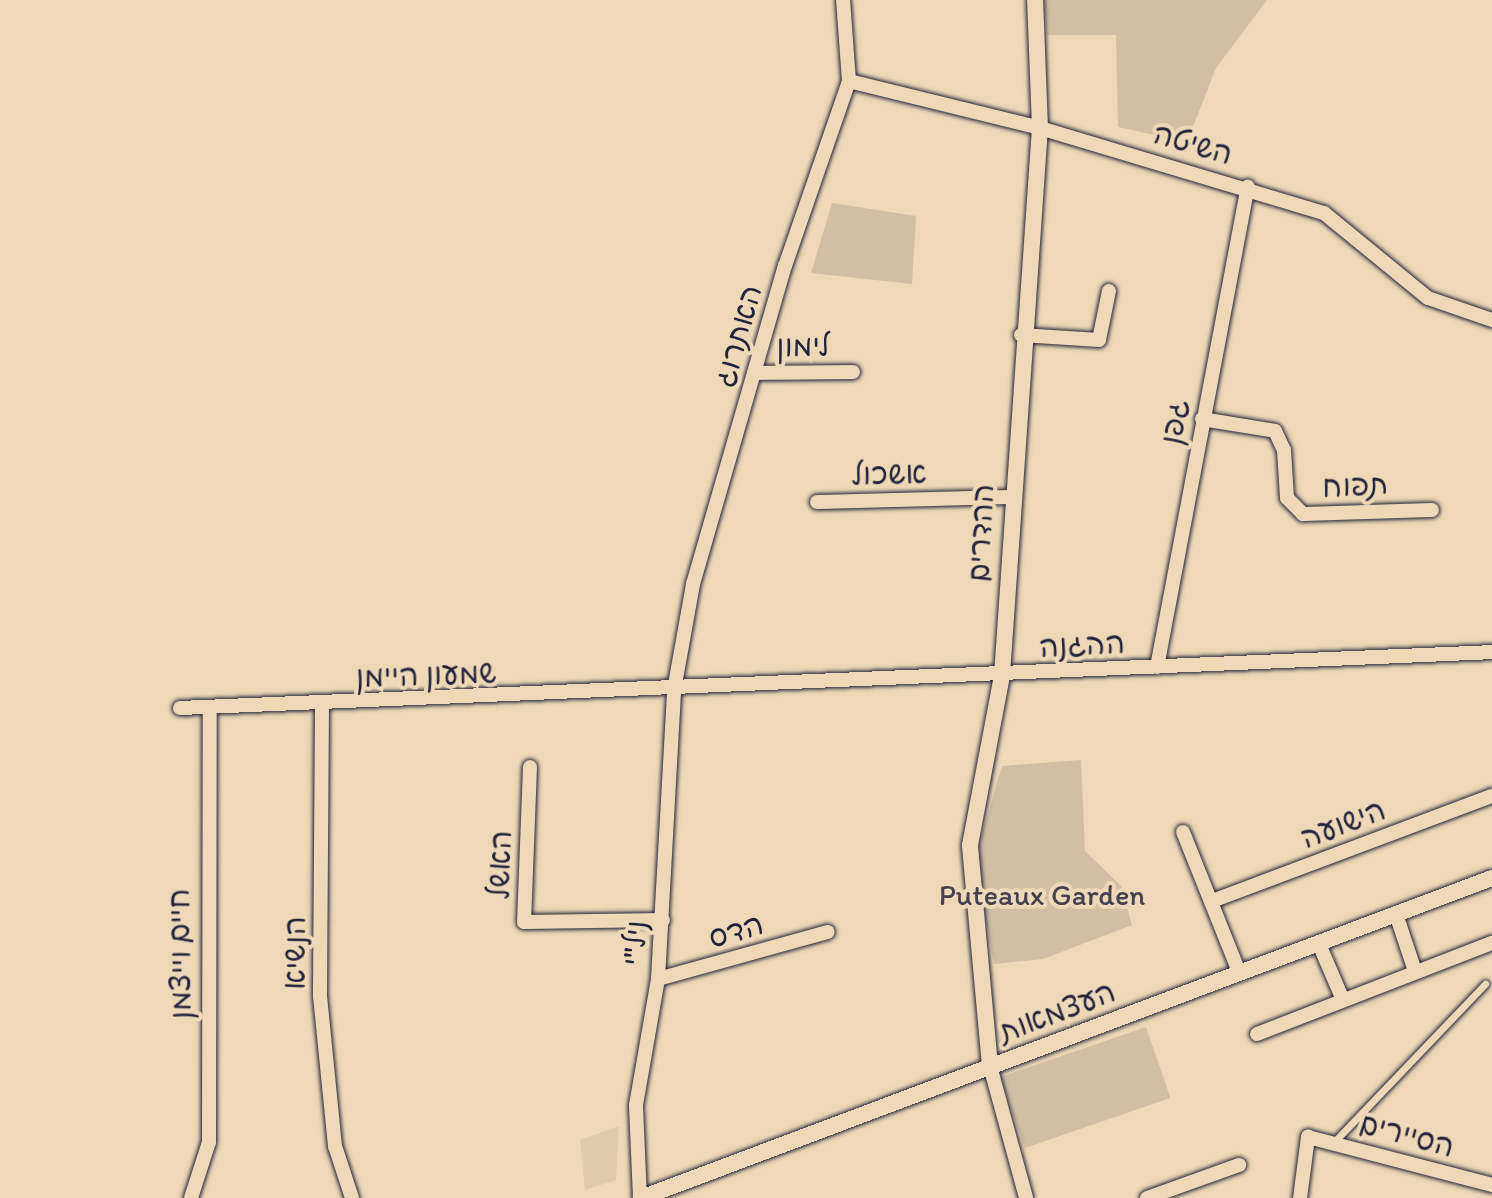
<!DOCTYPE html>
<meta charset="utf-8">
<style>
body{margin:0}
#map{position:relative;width:1492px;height:1198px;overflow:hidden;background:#eed8b7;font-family:Itim,"Playpen Sans Hebrew",sans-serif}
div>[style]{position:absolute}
.built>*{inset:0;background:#dfcaae}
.green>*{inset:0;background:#d1bea5;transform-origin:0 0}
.roads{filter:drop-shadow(0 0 2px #22223b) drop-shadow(0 0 2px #22223b)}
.service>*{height:7px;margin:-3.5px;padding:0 3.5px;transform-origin:3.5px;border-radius:3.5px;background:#eed8b7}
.minor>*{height:14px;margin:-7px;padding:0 7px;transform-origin:7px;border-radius:7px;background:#eed8b7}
.tertiary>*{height:16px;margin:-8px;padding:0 8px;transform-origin:8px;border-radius:8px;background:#eed8b7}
span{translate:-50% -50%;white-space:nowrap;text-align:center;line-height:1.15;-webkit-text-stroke:8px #eed8b7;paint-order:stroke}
.street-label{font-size:30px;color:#22223b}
.park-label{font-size:30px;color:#454150}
</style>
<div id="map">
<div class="built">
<div style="clip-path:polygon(619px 1126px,616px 1180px,585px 1190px,580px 1140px)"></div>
</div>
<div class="green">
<div style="clip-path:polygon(1044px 0,1267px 0,1216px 68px,1187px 142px,1118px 127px,1116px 35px,1047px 35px)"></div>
<div style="clip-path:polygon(832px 203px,916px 216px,912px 284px,811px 273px)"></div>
<div style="clip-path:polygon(1081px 760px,1085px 851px,1121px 886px,1132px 925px,1043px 959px,994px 964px,975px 857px,1002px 766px)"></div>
<div style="left:1146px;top:1027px;width:75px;height:154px;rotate:71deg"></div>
</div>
<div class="roads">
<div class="service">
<div style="left:1334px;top:1142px;width:219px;rotate:-46.3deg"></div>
</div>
<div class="minor">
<div style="left:849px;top:81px;width:197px;rotate:13.8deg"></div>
<div style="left:1040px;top:128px;width:296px;rotate:16.7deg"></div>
<div style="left:1324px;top:213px;width:134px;rotate:39.3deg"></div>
<div style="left:1428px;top:298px;width:68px;rotate:19deg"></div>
<div style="left:1021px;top:335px;width:78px;rotate:3.7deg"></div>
<div style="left:1099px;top:340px;width:50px;rotate:-78.5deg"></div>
<div style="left:754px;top:373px;width:99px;rotate:-0.6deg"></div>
<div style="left:1202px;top:419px;width:74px;rotate:9.3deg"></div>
<div style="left:1275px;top:431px;width:21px;rotate:65deg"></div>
<div style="left:1284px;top:450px;width:48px;rotate:86.4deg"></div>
<div style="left:1287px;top:498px;width:23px;rotate:45deg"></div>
<div style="left:1303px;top:514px;width:129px;rotate:-1.8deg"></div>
<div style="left:817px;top:502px;width:194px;rotate:-1.5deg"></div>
<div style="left:1157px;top:667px;width:489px;rotate:-79.3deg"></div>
<div style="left:322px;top:705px;width:291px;rotate:90.4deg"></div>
<div style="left:320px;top:996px;width:151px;rotate:84.3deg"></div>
<div style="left:335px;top:1146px;width:55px;rotate:71.9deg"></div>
<div style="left:180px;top:708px;width:1313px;rotate:-2.44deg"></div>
<div style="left:530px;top:767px;width:155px;rotate:92.2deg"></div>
<div style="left:524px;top:922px;width:139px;rotate:-0.8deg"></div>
<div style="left:1183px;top:832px;width:151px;rotate:68.2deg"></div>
<div style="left:1212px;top:901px;width:299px;rotate:-20.6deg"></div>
<div style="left:1396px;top:914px;width:60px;rotate:71.6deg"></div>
<div style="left:1319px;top:944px;width:61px;rotate:66.8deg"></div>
<div style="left:658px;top:979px;width:176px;rotate:-15.5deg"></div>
<div style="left:1257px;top:1034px;width:252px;rotate:-21.2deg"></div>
<div style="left:990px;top:1066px;width:137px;rotate:74.7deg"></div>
<div style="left:191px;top:1198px;width:59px;rotate:-72.2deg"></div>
<div style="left:209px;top:1142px;width:435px;rotate:-89.9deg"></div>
<div style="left:640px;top:1198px;width:93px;rotate:-92.5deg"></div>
<div style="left:636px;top:1105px;width:128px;rotate:-80.1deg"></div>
<div style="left:658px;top:979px;width:289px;rotate:-86.8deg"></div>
<div style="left:674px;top:690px;width:108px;rotate:-79.8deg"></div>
<div style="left:693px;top:584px;width:331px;rotate:-73.9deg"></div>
<div style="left:785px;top:266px;width:196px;rotate:-70.9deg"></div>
<div style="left:849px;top:81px;width:81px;rotate:-94.2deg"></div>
<div style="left:1147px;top:1198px;width:98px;rotate:-19.7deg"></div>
<div style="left:1300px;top:1198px;width:62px;rotate:-82.5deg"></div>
<div style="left:1308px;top:1137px;width:190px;rotate:14.6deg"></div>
</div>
<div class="tertiary">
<div style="left:990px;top:1066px;width:222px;rotate:-95.2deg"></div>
<div style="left:970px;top:845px;width:173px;rotate:-79.3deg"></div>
<div style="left:1002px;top:675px;width:548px;rotate:-86.03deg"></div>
<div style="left:1040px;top:128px;width:128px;rotate:-92.2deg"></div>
<div style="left:641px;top:1198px;width:909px;rotate:-20.61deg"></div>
</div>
</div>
<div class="street-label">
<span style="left:1193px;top:144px;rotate:16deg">השיטה</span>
<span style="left:738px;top:336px;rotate:-74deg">האתרוג</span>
<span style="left:803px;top:346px;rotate:-1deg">לימון</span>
<span style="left:1175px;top:422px;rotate:-79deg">גפן</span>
<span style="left:889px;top:474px;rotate:-2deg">אשכול</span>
<span style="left:1355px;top:486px;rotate:-2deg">תפוח</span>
<span style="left:981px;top:533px;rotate:-87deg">ההדרים</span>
<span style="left:1082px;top:645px;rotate:-3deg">ההגנה</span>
<span style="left:426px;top:675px;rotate:-2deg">שמעון היימן</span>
<span style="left:1343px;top:824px;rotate:-21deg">הישועה</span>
<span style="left:500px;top:865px;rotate:-88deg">האשל</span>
<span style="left:736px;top:931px;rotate:-16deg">הדס</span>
<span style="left:635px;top:943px;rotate:-85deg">ניל"י</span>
<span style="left:295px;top:953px;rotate:-90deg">הנשיא</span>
<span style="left:180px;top:954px;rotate:-91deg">חיים וייצמן</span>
<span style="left:1057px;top:1012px;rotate:-21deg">העצמאות</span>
<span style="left:1407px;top:1135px;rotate:15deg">הסיירים</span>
</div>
<div class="park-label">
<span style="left:1042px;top:895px">Puteaux Garden</span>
</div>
</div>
